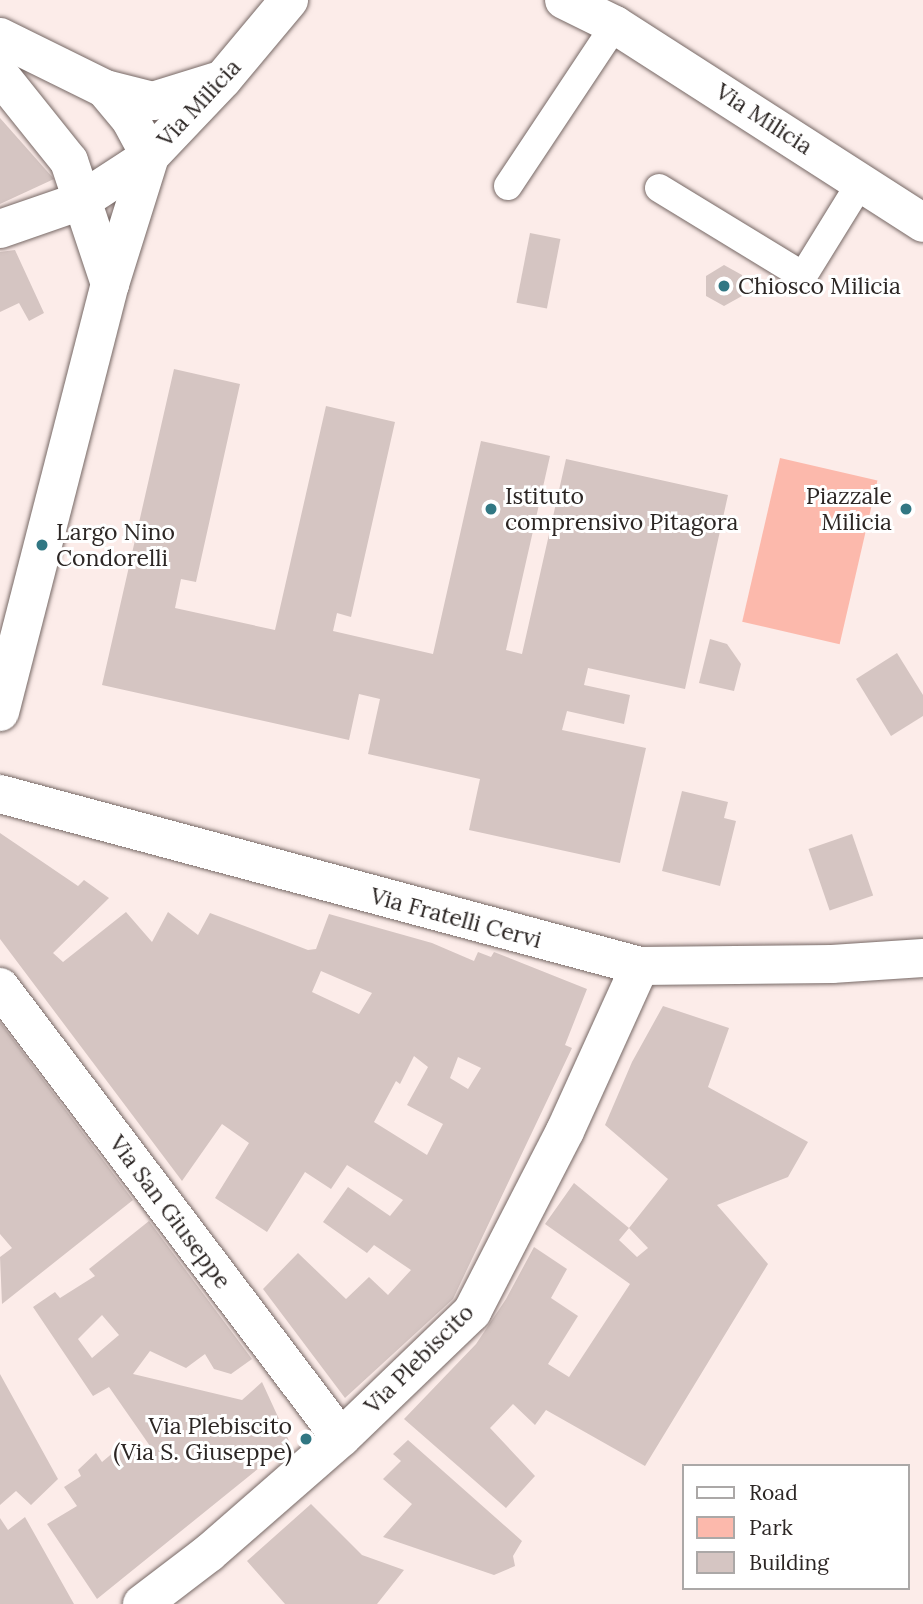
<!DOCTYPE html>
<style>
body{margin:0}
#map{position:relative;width:923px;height:1604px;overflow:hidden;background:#fcece9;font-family:Lora,serif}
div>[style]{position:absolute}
.green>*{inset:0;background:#fcb9ac;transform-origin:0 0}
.building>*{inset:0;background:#d5c5c2;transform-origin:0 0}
.roads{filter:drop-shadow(0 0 2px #766865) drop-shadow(0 0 2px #766865)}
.service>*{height:28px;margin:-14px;padding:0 14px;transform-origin:14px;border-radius:14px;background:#fff}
.minor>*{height:38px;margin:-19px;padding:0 19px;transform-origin:19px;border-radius:19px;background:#fff}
.secondary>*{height:38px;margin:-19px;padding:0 19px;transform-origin:19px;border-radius:19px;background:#fff}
.dots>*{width:19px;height:19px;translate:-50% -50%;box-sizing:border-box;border:4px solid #fff;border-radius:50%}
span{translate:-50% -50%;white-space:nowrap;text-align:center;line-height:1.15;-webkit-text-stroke:6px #fff;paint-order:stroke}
.street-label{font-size:23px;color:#2c2624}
.poi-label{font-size:23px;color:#2c2624}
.left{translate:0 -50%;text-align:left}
.right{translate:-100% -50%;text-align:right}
.legend{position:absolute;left:682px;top:1464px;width:228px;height:126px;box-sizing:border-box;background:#fff;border:2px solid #aba8a7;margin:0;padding:9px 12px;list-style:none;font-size:21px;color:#2c2624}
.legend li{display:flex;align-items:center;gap:14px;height:35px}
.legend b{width:35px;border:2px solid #aba8a7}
</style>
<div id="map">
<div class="green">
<div style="left:780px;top:458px;width:100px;height:168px;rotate:13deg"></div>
</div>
<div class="building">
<div style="clip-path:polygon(0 118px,54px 179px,0 204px)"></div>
<div style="left:530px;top:233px;width:31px;height:71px;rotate:11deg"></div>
<div style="clip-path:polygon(15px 250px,44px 313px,29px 321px,19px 303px,0 312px,0 252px)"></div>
<div style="clip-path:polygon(724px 265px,742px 275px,742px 296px,724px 306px,706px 296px,706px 276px)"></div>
<div style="clip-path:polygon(174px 369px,240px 384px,196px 582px,181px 579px,175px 608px,275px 630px,326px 406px,395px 422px,351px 617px,337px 613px,333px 631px,433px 654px,481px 441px,550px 456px,506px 650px,522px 654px,566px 459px,728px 495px,685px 689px,588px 668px,584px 685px,630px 695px,624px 724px,567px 711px,562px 730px,646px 748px,620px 863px,469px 830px,480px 779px,368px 754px,380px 699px,359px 694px,349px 740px,102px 685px)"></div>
<div style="clip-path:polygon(710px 639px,727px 644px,741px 664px,734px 691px,699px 683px)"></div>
<div style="clip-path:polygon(897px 653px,923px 695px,923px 716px,891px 736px,856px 679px)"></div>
<div style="clip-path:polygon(682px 791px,728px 802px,724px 818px,736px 821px,720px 886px,662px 871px)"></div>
<div style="clip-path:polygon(evenodd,0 833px,78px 886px,84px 880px,109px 898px,53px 953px,63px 962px,126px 912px,152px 942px,168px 912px,198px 935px,210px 913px,308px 950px,316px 949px,329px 914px,432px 943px,474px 961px,478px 952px,491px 957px,494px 952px,587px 989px,565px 1045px,572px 1048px,453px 1299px,345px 1398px,263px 1289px,298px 1253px,346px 1299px,369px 1277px,388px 1295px,411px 1270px,374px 1245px,367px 1253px,323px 1222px,348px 1187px,390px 1216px,403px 1200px,347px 1165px,331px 1189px,305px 1172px,267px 1232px,215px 1198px,249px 1143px,222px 1124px,182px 1181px,0 939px,0 833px,321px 971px,372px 993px,359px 1014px,312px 992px,321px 971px,0 833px,414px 1056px,428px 1067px,407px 1105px,443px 1124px,427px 1155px,374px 1122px,396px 1081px,400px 1084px,414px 1056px,0 833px,458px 1057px,481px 1068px,468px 1089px,450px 1078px,458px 1057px)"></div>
<div style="left:852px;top:834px;width:65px;height:46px;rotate:71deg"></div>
<div style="clip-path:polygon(663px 1006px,729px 1028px,708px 1087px,808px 1142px,788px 1177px,717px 1205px,768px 1264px,645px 1466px,546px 1410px,535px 1425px,513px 1404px,490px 1428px,535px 1476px,506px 1508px,404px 1419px,476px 1344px,506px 1299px,534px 1247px,567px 1269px,551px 1298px,578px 1316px,548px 1364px,569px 1377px,630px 1284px,545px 1224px,574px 1183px,629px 1228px,619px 1240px,637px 1257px,648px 1248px,629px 1228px,668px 1179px,605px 1125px,632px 1062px)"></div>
<div style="clip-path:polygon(0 1022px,133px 1200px,2px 1304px,0 1257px,12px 1248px,0 1234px)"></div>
<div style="clip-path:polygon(evenodd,149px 1221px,252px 1359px,231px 1374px,214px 1369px,205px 1354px,186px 1368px,150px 1351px,133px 1374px,242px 1400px,262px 1382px,290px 1443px,97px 1599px,47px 1524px,77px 1506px,64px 1487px,81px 1476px,78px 1470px,96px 1453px,102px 1462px,127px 1441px,137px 1455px,150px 1446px,109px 1387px,93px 1396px,33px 1307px,55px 1292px,60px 1298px,95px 1276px,89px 1269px,149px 1221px,102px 1315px,119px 1335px,92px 1358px,78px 1339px,102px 1315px)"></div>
<div style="clip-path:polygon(0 1374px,58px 1479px,31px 1505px,16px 1491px,0 1505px)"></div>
<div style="clip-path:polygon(408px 1440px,522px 1541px,513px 1556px,515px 1566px,494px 1575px,383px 1537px,412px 1504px,383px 1479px,401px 1461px,393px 1454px)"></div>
<div style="clip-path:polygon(311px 1504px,362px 1555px,404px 1570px,377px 1604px,285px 1604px,247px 1561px)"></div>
<div style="clip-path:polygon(25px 1517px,74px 1604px,0 1604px,0 1518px,8px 1530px)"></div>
</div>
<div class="roads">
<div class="service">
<div style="left:508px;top:186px;width:193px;rotate:-56.4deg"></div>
<div style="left:659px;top:188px;width:169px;rotate:31.4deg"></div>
<div style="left:803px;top:276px;width:110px;rotate:-58.3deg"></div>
</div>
<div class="minor">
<div style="left:564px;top:0;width:57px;rotate:26.1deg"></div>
<div style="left:615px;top:25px;width:366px;rotate:32.7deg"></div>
<div style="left:0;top:37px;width:117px;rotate:26.3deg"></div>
<div style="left:105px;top:89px;width:49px;rotate:14deg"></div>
<div style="left:153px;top:101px;width:71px;rotate:-17.2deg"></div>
<div style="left:0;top:75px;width:110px;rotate:51.3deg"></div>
<div style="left:69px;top:161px;width:130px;rotate:71.6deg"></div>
<div style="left:0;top:229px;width:86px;rotate:-19.1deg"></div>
<div style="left:81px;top:201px;width:82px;rotate:-33.1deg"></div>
<div style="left:150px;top:156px;width:106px;rotate:-46.5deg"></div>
<div style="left:223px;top:79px;width:103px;rotate:-50.1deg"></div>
<div style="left:0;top:712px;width:442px;rotate:-75.6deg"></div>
<div style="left:110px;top:284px;width:134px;rotate:-72.6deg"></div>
<div style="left:150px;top:156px;width:42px;rotate:-118.4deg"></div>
<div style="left:130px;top:119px;width:39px;rotate:-130deg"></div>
<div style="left:0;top:987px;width:565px;rotate:52.91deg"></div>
</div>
<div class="secondary">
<div style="left:0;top:794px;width:663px;rotate:15.04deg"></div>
<div style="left:640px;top:966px;width:192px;rotate:-0.6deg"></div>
<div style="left:832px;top:964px;width:91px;rotate:-3.8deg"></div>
<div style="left:142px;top:1604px;width:84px;rotate:-37.3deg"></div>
<div style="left:209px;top:1553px;width:175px;rotate:-41.1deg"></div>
<div style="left:341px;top:1438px;width:182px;rotate:-43.9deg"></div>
<div style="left:472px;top:1312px;width:203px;rotate:-62.8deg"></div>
<div style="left:565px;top:1131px;width:181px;rotate:-65.6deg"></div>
</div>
</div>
<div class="dots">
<div style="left:724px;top:286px;background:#317783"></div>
<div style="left:491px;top:509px;background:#317783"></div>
<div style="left:906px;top:509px;background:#317783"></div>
<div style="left:42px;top:545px;background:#317783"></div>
<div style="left:306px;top:1439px;background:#317783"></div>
</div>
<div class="street-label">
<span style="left:199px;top:103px;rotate:-47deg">Via Milicia</span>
<span style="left:764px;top:119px;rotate:33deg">Via Milicia</span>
<span style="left:456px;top:918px;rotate:15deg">Via Fratelli Cervi</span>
<span style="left:170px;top:1212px;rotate:53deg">Via San Giuseppe</span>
<span style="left:419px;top:1359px;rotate:-45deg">Via Plebiscito</span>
</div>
<div class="poi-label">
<span class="left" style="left:738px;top:286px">Chiosco Milicia</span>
<span class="left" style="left:505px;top:509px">Istituto<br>comprensivo Pitagora</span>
<span class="right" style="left:892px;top:509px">Piazzale<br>Milicia</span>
<span class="left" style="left:56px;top:545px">Largo Nino<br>Condorelli</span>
<span class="right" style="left:292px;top:1439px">Via Plebiscito<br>(Via S. Giuseppe)</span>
</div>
<ul class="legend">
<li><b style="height:9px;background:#fff"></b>Road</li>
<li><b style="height:19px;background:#fcb9ac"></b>Park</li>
<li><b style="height:19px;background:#d5c5c2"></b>Building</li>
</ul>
</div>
